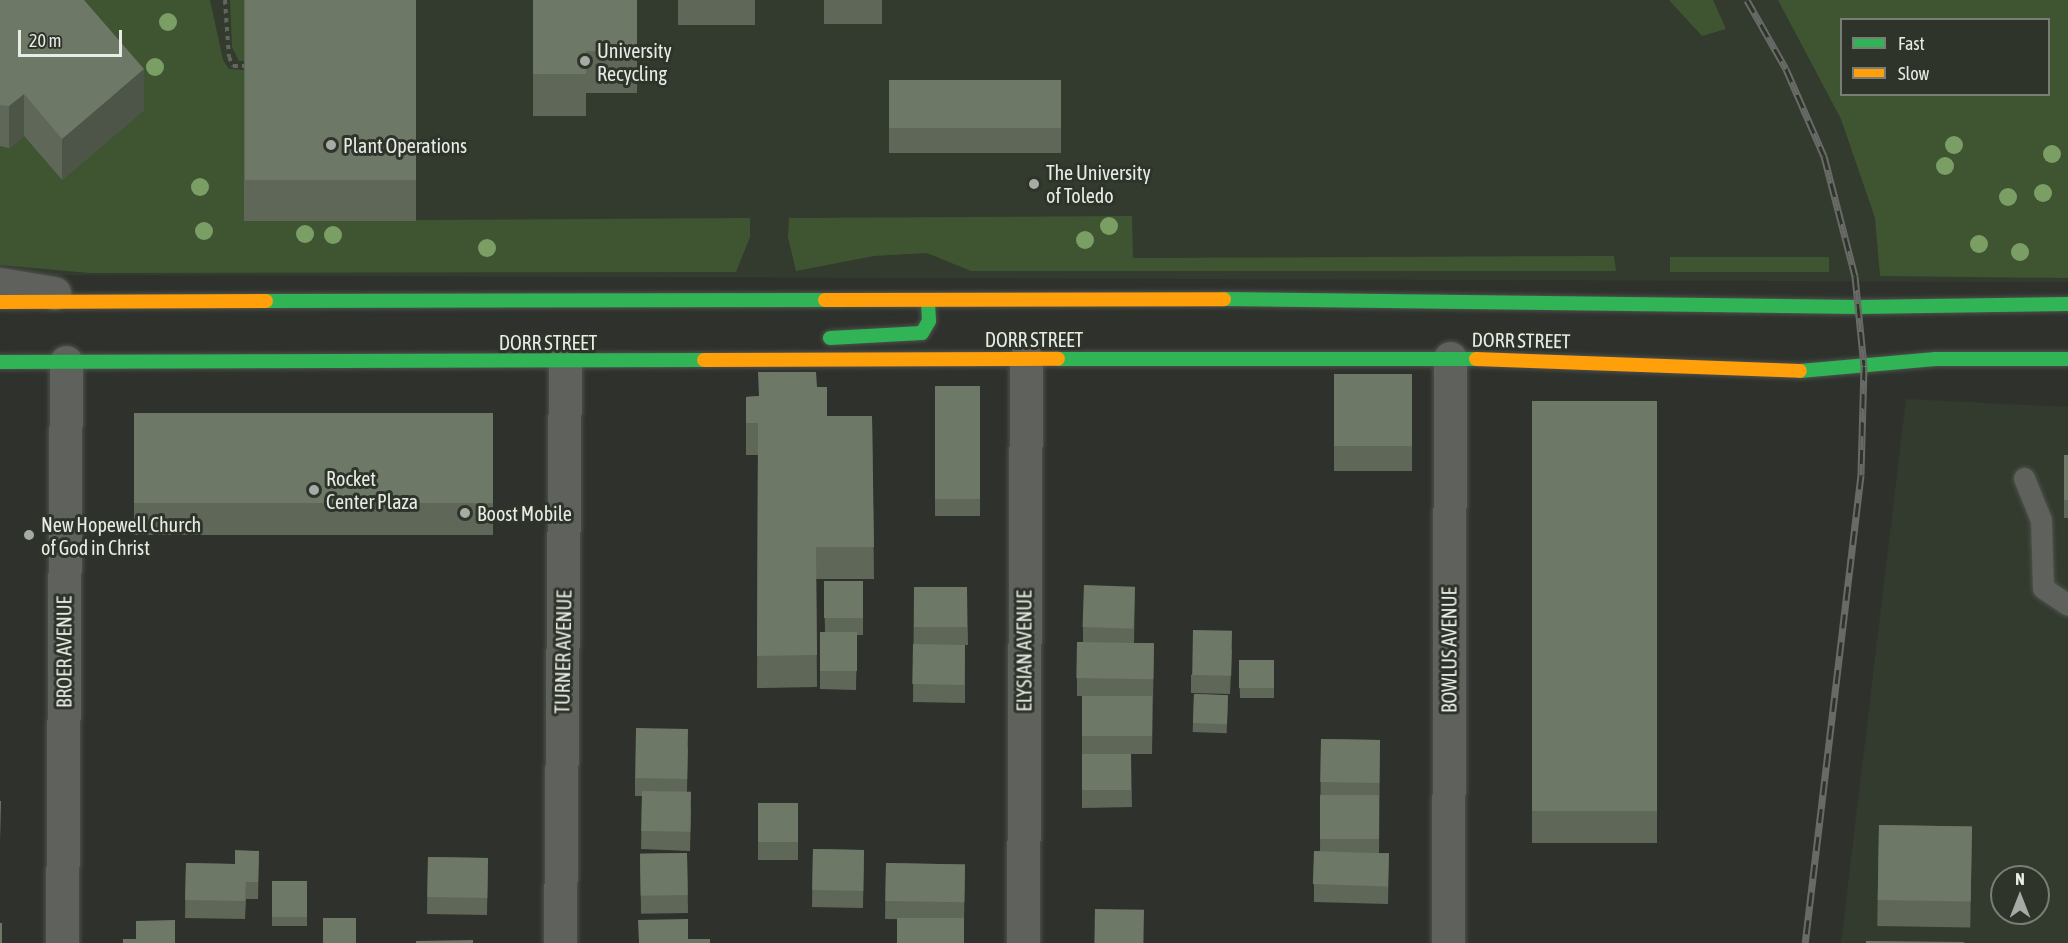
<!DOCTYPE html>
<style>
body{margin:0}
#map{position:relative;width:2068px;height:943px;overflow:hidden;background:#2f322c;font-family:"Asap Condensed",sans-serif}
div>[style]{position:absolute}
.built>*{inset:0;background:#323b2d}
.green>*{inset:0;background:#3f5532;transform-origin:0 0}
.path>*{height:4px;margin-top:-2px;transform-origin:0;background:repeating-linear-gradient(90deg,#636561 0 4.5px,transparent 0 9px)}
.roads{filter:drop-shadow(0 0 2px #4e504c) drop-shadow(0 0 2px #4e504c)}
.lane>*{height:21px;margin:-10.5px;padding:0 10.5px;transform-origin:10.5px;border-radius:10.5px;background:#5f615d}
.street>*{height:33px;margin:-16.5px;padding:0 16.5px;transform-origin:16.5px;border-radius:16.5px;background:#5f615d}
.fast>*{height:14px;margin:-7px;padding:0 7px;transform-origin:7px;border-radius:7px;background:#30b455}
.slow>*{height:14px;margin:-7px;padding:0 7px;transform-origin:7px;border-radius:7px;background:#ff9f0a}
.rail>*{height:7px;margin-top:-3.5px;transform-origin:0;background:repeating-linear-gradient(90deg,#2e342a 0 14px,#686a67 0 28px);box-sizing:border-box;border-block:2px solid #686a67}
.trees>*{width:18px;height:18px;margin:-9px;border-radius:50%;background:#7b9e65}
.wall>*{inset:0;background:#5f6759;transform-origin:0 0}
.shaded-wall>*{inset:0;background:#4d5448}
.building>*{inset:0;background:#6e7867;transform-origin:0 0}
.dots>*{width:16px;height:16px;translate:-50% -50%;box-sizing:border-box;border:3px solid #2e342a;border-radius:50%}
span{translate:-50% -50%;white-space:nowrap;text-align:center;line-height:1.15;-webkit-text-stroke:6px #2e342a;paint-order:stroke}
.poi-label{font-size:20px;color:#e8ece6}
.left{translate:0 -50%;text-align:left}
.street-label{font-size:20px;color:#e8ece6}
.legend{position:absolute;left:1840px;top:18px;width:210px;height:78px;box-sizing:border-box;background:#2e342a;border:2px solid #787e75;margin:0;padding:8px 10px;list-style:none;font-size:18px;color:#e8ece6}
.legend li{display:flex;align-items:center;gap:12px;height:30px}
.legend b{width:30px;border:2px solid #787e75}
.north{position:absolute;left:1990px;top:865px;width:60px;height:60px;box-sizing:border-box;background:#2e342a;border:2px solid #787e75;border-radius:50%;rotate:0deg;font-size:16px;font-weight:700;line-height:24px;text-align:center;color:#e8ece6}
.north::after{content:'';display:block;margin:auto;width:21px;height:27px;background:#a7aba5;clip-path:polygon(50% 0,100% 100%,50% 72%,0 100%)}
.scale{position:absolute;left:18px;top:30px;width:104px;height:27px;box-sizing:border-box;border:3px solid #e8ece6;border-top:0;padding-left:8px;font-size:18px;line-height:21px;white-space:nowrap;color:#e8ece6;-webkit-text-stroke:4px #2e342a;paint-order:stroke}
</style>
<div id="map">
<div class="built">
<div style="clip-path:polygon(evenodd,0 0,2068px 0,2068px 282px,0 275px,0 0,1842px 20px,2048px 20px,2048px 94px,1842px 94px,1842px 20px)"></div>
<div style="clip-path:polygon(evenodd,1906px 399px,2068px 407px,2068px 943px,1841px 943px,1906px 399px,2002px 877px,2038px 877px,2038px 913px,2002px 913px,2002px 877px)"></div>
</div>
<div class="green">
<div style="clip-path:polygon(52px 0,210px 0,223px 60px,229px 69px,245px 70px,246px 221px,750px 218px,750px 237px,736px 272px,90px 273px,0 265px,0 146px,9px 147px,24px 136px,62px 180px)"></div>
<div style="clip-path:polygon(230px 0,245px 0,245px 61px,239px 61px,232px 47px)"></div>
<div style="clip-path:polygon(1669px 0,1713px 0,1726px 29px,1702px 36px)"></div>
<div style="clip-path:polygon(evenodd,1778px 0,2068px 0,2068px 278px,1880px 276px,1875px 218px,1841px 119px,1778px 0,1842px 20px,2048px 20px,2048px 94px,1842px 94px,1842px 20px)"></div>
<div style="clip-path:polygon(1132px 216px,1133px 258px,1614px 256px,1616px 271px,971px 271px,927px 253px,874px 256px,796px 271px,788px 237px,789px 218px)"></div>
<div style="left:1670px;top:257px;width:159px;height:15px"></div>
</div>
<div class="path">
<div style="left:225px;top:0;width:57px;rotate:86deg"></div>
<div style="left:229px;top:57px;width:10px;rotate:66deg"></div>
<div style="left:233px;top:66px;width:12px"></div>
</div>
<div class="roads">
<div class="lane">
<div style="left:2024px;top:478px;width:45px;rotate:68deg"></div>
<div style="left:2041px;top:520px;width:68px;rotate:88.3deg"></div>
<div style="left:2043px;top:588px;width:30px;rotate:34deg"></div>
</div>
<div class="street">
<div style="left:0;top:284px;width:55px;rotate:9.5deg"></div>
<div style="left:62px;top:943px;width:581px;rotate:-89.61deg"></div>
<div style="left:560px;top:943px;width:582px;rotate:-89.51deg"></div>
<div style="left:1023px;top:943px;width:584px;rotate:-89.71deg"></div>
<div style="left:1448px;top:943px;width:585px;rotate:-89.8deg"></div>
</div>
<div class="fast">
<div style="left:1224px;top:299px;width:634px;rotate:0.72deg"></div>
<div style="left:1858px;top:307px;width:210px;rotate:-0.8deg"></div>
<div style="left:266px;top:301px;width:559px;rotate:-0.1deg"></div>
<div style="left:830px;top:338px;width:92px;rotate:-3.1deg"></div>
<div style="left:922px;top:333px;width:14px;rotate:-60deg"></div>
<div style="left:929px;top:321px;width:21px;rotate:-93deg"></div>
<div style="left:1058px;top:359px;width:418px"></div>
<div style="left:0;top:362px;width:704px;rotate:-0.16deg"></div>
<div style="left:1800px;top:371px;width:136px;rotate:-5.1deg"></div>
<div style="left:1935px;top:359px;width:133px"></div>
</div>
<div class="slow">
<div style="left:825px;top:300px;width:399px;rotate:-0.1deg"></div>
<div style="left:0;top:302px;width:266px;rotate:-0.2deg"></div>
<div style="left:1476px;top:359px;width:324px;rotate:2.1deg"></div>
<div style="left:704px;top:360px;width:354px;rotate:-0.2deg"></div>
</div>
</div>
<div class="rail">
<div style="left:1747px;top:0;width:79px;rotate:60.5deg"></div>
<div style="left:1786px;top:69px;width:95px;rotate:66.4deg"></div>
<div style="left:1824px;top:156px;width:124px;rotate:75.5deg"></div>
<div style="left:1855px;top:276px;width:90px;rotate:84.3deg"></div>
<div style="left:1864px;top:366px;width:109px;rotate:91.6deg"></div>
<div style="left:1861px;top:475px;width:471px;rotate:96.8deg"></div>
</div>
<div class="trees">
<div style="left:168px;top:22px"></div>
<div style="left:155px;top:67px"></div>
<div style="left:1954px;top:145px"></div>
<div style="left:2052px;top:154px"></div>
<div style="left:1945px;top:166px"></div>
<div style="left:200px;top:187px"></div>
<div style="left:2043px;top:193px"></div>
<div style="left:2008px;top:197px"></div>
<div style="left:1109px;top:226px"></div>
<div style="left:204px;top:231px"></div>
<div style="left:305px;top:234px"></div>
<div style="left:333px;top:235px"></div>
<div style="left:1085px;top:240px"></div>
<div style="left:1979px;top:244px"></div>
<div style="left:487px;top:248px"></div>
<div style="left:2020px;top:252px"></div>
</div>
<div class="wall">
<div style="clip-path:polygon(0 0,144px 110px,62px 180px,24px 136px,9px 148px,0 146px)"></div>
<div style="left:244px;top:0;width:172px;height:221px"></div>
<div style="clip-path:polygon(533px 0,637px 0,637px 93px,586px 93px,586px 116px,533px 116px)"></div>
<div style="left:678px;top:0;width:77px;height:25px"></div>
<div style="left:824px;top:0;width:58px;height:24px"></div>
<div style="left:889px;top:80px;width:172px;height:73px"></div>
<div style="left:1334px;top:374px;width:78px;height:97px"></div>
<div style="left:935px;top:386px;width:45px;height:130px"></div>
<div style="clip-path:polygon(817px 387px,827px 416px,872px 416px,874px 579px,816px 579px,817px 687px,757px 688px,758px 455px,746px 455px,746px 397px,758px 396px)"></div>
<div style="left:1532px;top:401px;width:125px;height:442px"></div>
<div style="left:134px;top:413px;width:359px;height:122px"></div>
<div style="left:2064px;top:455px;width:4px;height:63px"></div>
<div style="clip-path:polygon(824px 581px,863px 581px,863px 635px,857px 635px,856px 690px,820px 689px,820px 632px,825px 632px)"></div>
<div style="clip-path:polygon(914px 587px,967px 587px,968px 645px,965px 645px,965px 703px,913px 702px)"></div>
<div style="clip-path:polygon(1135px 587px,1134px 643px,1154px 643px,1152px 754px,1131px 754px,1132px 807px,1082px 808px,1082px 754px,1106px 754px,1082px 754px,1082px 696px,1077px 696px,1077px 642px,1083px 642px,1083px 627px)"></div>
<div style="clip-path:polygon(1232px 649px,1230px 694px,1191px 693px,1191px 675px)"></div>
<div style="clip-path:polygon(1239px 661px,1274px 688px,1274px 698px,1240px 698px)"></div>
<div style="left:1194px;top:694px;width:34px;height:38px;rotate:2deg"></div>
<div style="clip-path:polygon(1321px 739px,1380px 740px,1379px 853px,1389px 853px,1388px 904px,1314px 902px,1314px 851px,1320px 851px)"></div>
<div style="clip-path:polygon(688px 747px,687px 792px,691px 810px,690px 851px,641px 849px,642px 796px,635px 796px,635px 778px)"></div>
<div style="left:758px;top:803px;width:40px;height:57px"></div>
<div style="left:1879px;top:825px;width:93px;height:101px;rotate:1deg"></div>
<div style="left:813px;top:849px;width:51px;height:58px;rotate:1deg"></div>
<div style="clip-path:polygon(259px 851px,258px 899px,246px 899px,245px 919px,185px 918px,186px 863px,235px 864px)"></div>
<div style="left:687px;top:853px;width:60px;height:47px;rotate:89deg"></div>
<div style="left:428px;top:857px;width:60px;height:57px;rotate:1deg"></div>
<div style="left:886px;top:863px;width:79px;height:56px;rotate:1deg"></div>
<div style="left:272px;top:881px;width:35px;height:45px"></div>
</div>
<div class="shaded-wall">
<div style="clip-path:polygon(144px 69px,144px 110px,62px 180px,62px 139px)"></div>
<div style="clip-path:polygon(24px 94px,24px 136px,9px 148px,9px 106px)"></div>
</div>
<div class="building">
<div style="clip-path:polygon(0 0,84px 0,144px 69px,62px 139px,24px 94px,9px 106px,0 105px)"></div>
<div style="left:245px;top:0;width:171px;height:180px"></div>
<div style="clip-path:polygon(533px 0,637px 0,637px 51px,586px 51px,586px 74px,533px 74px)"></div>
<div style="left:889px;top:80px;width:172px;height:48px"></div>
<div style="clip-path:polygon(758px 372px,816px 372px,817px 387px,827px 387px,827px 416px,872px 416px,874px 547px,816px 547px,817px 655px,757px 656px,758px 423px,746px 423px,746px 397px,759px 396px)"></div>
<div style="left:1334px;top:374px;width:78px;height:72px"></div>
<div style="left:935px;top:386px;width:45px;height:113px"></div>
<div style="left:1532px;top:401px;width:125px;height:410px"></div>
<div style="left:134px;top:413px;width:359px;height:90px"></div>
<div style="left:2064px;top:455px;width:4px;height:45px"></div>
<div style="left:824px;top:581px;width:39px;height:37px"></div>
<div style="left:1084px;top:585px;width:51px;height:42px;rotate:2deg"></div>
<div style="left:914px;top:587px;width:53px;height:40px"></div>
<div style="left:1193px;top:630px;width:39px;height:45px;rotate:1deg"></div>
<div style="left:820px;top:632px;width:37px;height:39px"></div>
<div style="left:1077px;top:642px;width:77px;height:36px;rotate:1deg"></div>
<div style="left:913px;top:644px;width:52px;height:40px;rotate:1deg"></div>
<div style="left:1274px;top:660px;width:28px;height:35px;rotate:90deg"></div>
<div style="left:1194px;top:694px;width:34px;height:29px;rotate:2deg"></div>
<div style="left:1082px;top:696px;width:70px;height:40px"></div>
<div style="left:636px;top:728px;width:52px;height:50px;rotate:1deg"></div>
<div style="left:1321px;top:739px;width:59px;height:43px;rotate:1deg"></div>
<div style="left:1082px;top:754px;width:49px;height:36px"></div>
<div style="left:642px;top:791px;width:49px;height:40px;rotate:1deg"></div>
<div style="left:1320px;top:795px;width:59px;height:44px"></div>
<div style="clip-path:polygon(0 801px,1px 801px,0 841px)"></div>
<div style="left:758px;top:803px;width:40px;height:39px"></div>
<div style="left:1879px;top:825px;width:93px;height:75px;rotate:1deg"></div>
<div style="left:813px;top:849px;width:51px;height:41px;rotate:1deg"></div>
<div style="clip-path:polygon(235px 850px,259px 851px,258px 882px,246px 882px,245px 901px,185px 900px,186px 863px,235px 864px)"></div>
<div style="left:1314px;top:851px;width:75px;height:33px;rotate:2deg"></div>
<div style="left:687px;top:853px;width:42px;height:47px;rotate:89deg"></div>
<div style="left:428px;top:857px;width:60px;height:40px;rotate:1deg"></div>
<div style="left:886px;top:863px;width:79px;height:38px;rotate:1deg"></div>
<div style="left:272px;top:881px;width:35px;height:36px"></div>
<div style="left:1095px;top:909px;width:49px;height:34px;rotate:1deg"></div>
<div style="left:323px;top:918px;width:33px;height:25px"></div>
<div style="left:964px;top:918px;width:25px;height:67px;rotate:90deg"></div>
<div style="clip-path:polygon(688px 919px,688px 939px,710px 939px,710px 943px,639px 943px,638px 920px)"></div>
<div style="clip-path:polygon(175px 920px,175px 943px,123px 943px,123px 939px,136px 939px,136px 921px)"></div>
<div style="left:0;top:923px;width:2px;height:20px"></div>
<div style="clip-path:polygon(473px 940px,473px 943px,416px 943px,416px 941px)"></div>
<div style="clip-path:polygon(1866px 941px,1964px 942px,1964px 943px,1866px 943px)"></div>
</div>
<div class="dots">
<div style="left:585px;top:61px;background:#a7aba5"></div>
<div style="left:331px;top:145px;background:#a7aba5"></div>
<div style="left:1034px;top:184px;background:#a7aba5"></div>
<div style="left:314px;top:490px;background:#a7aba5"></div>
<div style="left:465px;top:513px;background:#a7aba5"></div>
<div style="left:29px;top:535px;background:#a7aba5"></div>
</div>
<div class="poi-label">
<span class="left" style="left:597px;top:62px">University<br>Recycling</span>
<span class="left" style="left:343px;top:145px">Plant Operations</span>
<span class="left" style="left:1046px;top:184px">The University<br>of Toledo</span>
<span class="left" style="left:326px;top:490px">Rocket<br>Center Plaza</span>
<span class="left" style="left:477px;top:513px">Boost Mobile</span>
<span class="left" style="left:41px;top:536px">New Hopewell Church<br>of God in Christ</span>
</div>
<div class="street-label">
<span style="left:1034px;top:339px">DORR STREET</span>
<span style="left:1521px;top:340px;rotate:1deg">DORR STREET</span>
<span style="left:548px;top:342px">DORR STREET</span>
<span style="left:1449px;top:650px;rotate:-90deg">BOWLUS AVENUE</span>
<span style="left:1024px;top:651px;rotate:-90deg">ELYSIAN AVENUE</span>
<span style="left:64px;top:652px;rotate:-90deg">BROER AVENUE</span>
<span style="left:563px;top:652px;rotate:-89deg">TURNER AVENUE</span>
</div>
<ul class="legend">
<li><b style="height:8px;background:#30b455"></b>Fast</li>
<li><b style="height:8px;background:#ff9f0a"></b>Slow</li>
</ul>
<div class="north">N</div>
<div class="scale">20 m</div>
</div>
